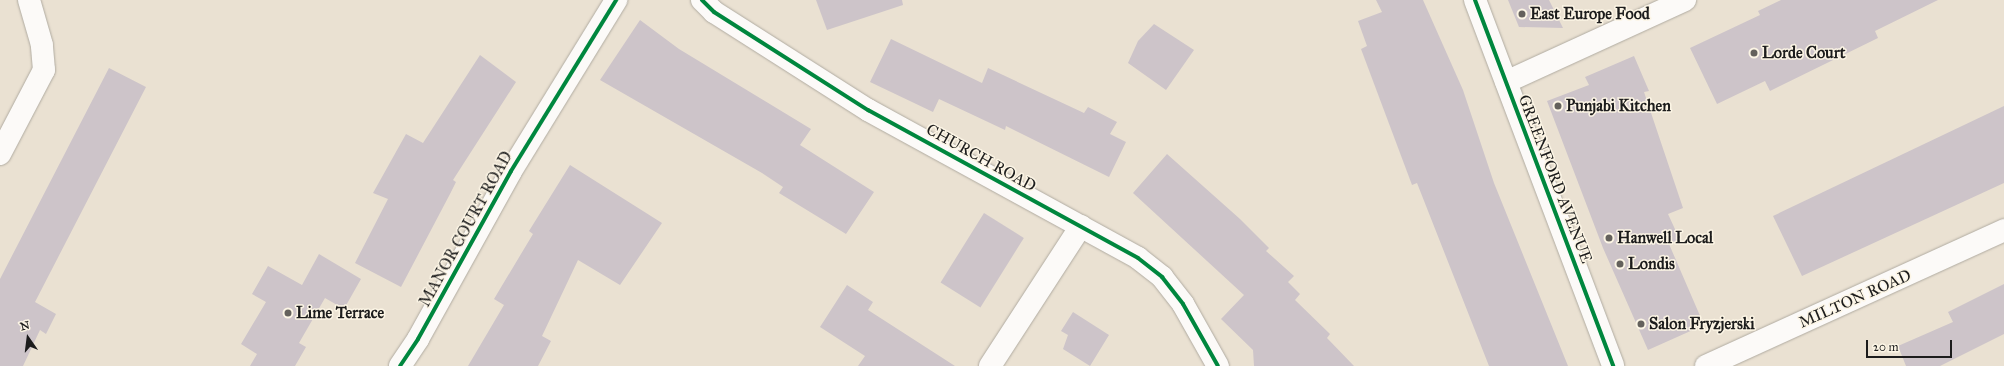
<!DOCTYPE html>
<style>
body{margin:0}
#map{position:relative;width:2004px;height:366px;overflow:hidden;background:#eae1d2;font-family:"IM FELL Great Primer",serif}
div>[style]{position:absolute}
.building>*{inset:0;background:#cdc4c9;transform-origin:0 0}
.roads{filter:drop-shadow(0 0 1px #b0aba1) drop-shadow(0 0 1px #b0aba1)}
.minor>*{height:22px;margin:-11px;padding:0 11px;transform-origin:11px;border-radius:11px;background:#fcfaf8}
.tertiary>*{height:22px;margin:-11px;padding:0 11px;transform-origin:11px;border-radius:11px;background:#fcfaf8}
.cycleway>*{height:4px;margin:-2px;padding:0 2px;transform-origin:2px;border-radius:2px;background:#00873e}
.dots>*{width:11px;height:11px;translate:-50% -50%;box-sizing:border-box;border:2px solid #fcf5e5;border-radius:50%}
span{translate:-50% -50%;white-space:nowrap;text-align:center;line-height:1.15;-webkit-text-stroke:3px #fcf5e5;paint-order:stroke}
.poi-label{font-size:16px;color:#1c1c1c;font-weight:700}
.left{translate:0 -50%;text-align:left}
.street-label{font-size:16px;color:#1c1c1c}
.north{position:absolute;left:8px;top:318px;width:40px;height:40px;-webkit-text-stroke:3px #fcf5e5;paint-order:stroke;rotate:346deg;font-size:11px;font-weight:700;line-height:16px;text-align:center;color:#1c1c1c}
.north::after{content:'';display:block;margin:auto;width:14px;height:18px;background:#1c1c1c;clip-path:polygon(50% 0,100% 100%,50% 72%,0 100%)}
.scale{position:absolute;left:1866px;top:340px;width:86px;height:18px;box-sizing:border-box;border:2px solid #1c1c1c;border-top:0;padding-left:5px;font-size:12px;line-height:14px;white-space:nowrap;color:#1c1c1c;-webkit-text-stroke:3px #fcf5e5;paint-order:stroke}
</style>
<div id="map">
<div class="building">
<div style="clip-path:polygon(816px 0,902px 0,903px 5px,827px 30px)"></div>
<div style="clip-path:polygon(1376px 0,1423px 0,1463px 90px,1494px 183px,1568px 366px,1489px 366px,1417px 183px,1412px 185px,1361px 49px,1367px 46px,1358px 21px,1382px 12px)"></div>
<div style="clip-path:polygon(1508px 0,1549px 0,1563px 28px,1519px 27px)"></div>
<div style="clip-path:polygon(1781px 0,1938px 0,1875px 31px,1878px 38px,1770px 91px,1765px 81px,1717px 104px,1690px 48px,1760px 15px,1758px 11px)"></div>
<div style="clip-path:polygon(640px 20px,679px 49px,811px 129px,800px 145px,874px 192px,846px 234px,779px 193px,783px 187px,762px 173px,600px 80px)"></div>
<div style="clip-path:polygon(1154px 24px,1194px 50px,1166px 90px,1128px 63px,1138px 41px)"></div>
<div style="clip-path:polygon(891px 39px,982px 83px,988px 68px,1084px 113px,1088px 107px,1117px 122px,1110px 134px,1126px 142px,1109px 177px,1006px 126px,1005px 130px,939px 99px,933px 112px,870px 82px)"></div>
<div style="clip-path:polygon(480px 55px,516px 82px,453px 180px,456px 182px,450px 194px,401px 287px,355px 263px,388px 199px,373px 193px,406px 134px,423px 143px)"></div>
<div style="clip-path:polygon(1634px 56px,1649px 91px,1644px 92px,1683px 208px,1668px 214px,1680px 240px,1669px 244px,1704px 325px,1648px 350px,1603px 248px,1547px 101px,1589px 85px,1585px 77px)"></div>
<div style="clip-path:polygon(109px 68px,146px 87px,35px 302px,56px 314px,46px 334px,40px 330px,23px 366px,0 366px,0 279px)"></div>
<div style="clip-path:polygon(2004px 106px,2004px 183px,1802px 276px,1773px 216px)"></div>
<div style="clip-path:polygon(1167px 154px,1240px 219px,1269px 248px,1266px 251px,1294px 276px,1288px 282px,1300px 294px,1295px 300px,1330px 334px,1327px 338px,1354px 366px,1254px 366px,1253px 350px,1221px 319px,1244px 295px,1133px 193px)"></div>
<div style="clip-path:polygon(570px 165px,662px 223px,620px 285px,578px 260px,542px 336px,551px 341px,538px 366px,468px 366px,504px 305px,494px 299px,533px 234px,529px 231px)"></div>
<div style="left:984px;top:213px;width:47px;height:82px;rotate:32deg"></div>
<div style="clip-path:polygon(319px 254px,361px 279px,344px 309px,325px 298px,299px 343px,306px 347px,295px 366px,250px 366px,257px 354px,241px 344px,266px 302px,252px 294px,268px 266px,302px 285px)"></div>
<div style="clip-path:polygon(2004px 284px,2004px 334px,1940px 366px,1906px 366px,1898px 346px,1953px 322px,1948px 312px)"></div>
<div style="clip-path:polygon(847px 285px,873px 302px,868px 310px,955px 366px,858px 366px,865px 356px,820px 327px)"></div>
<div style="clip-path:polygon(1073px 312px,1109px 335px,1090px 366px,1063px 349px,1068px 335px,1061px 331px)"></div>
</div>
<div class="roads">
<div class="minor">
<div style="left:702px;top:0;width:17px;rotate:45deg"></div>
<div style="left:714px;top:12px;width:183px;rotate:32.5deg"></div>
<div style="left:868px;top:110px;width:308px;rotate:28.7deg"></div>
<div style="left:1138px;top:258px;width:31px;rotate:38deg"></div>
<div style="left:1162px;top:277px;width:34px;rotate:52deg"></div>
<div style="left:1183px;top:304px;width:71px;rotate:60.6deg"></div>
<div style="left:1506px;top:82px;width:197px;rotate:-24.6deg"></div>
<div style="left:0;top:154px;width:95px;rotate:-62.4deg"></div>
<div style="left:44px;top:70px;width:25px;rotate:-95deg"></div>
<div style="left:42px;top:45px;width:47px;rotate:-106.1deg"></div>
<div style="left:400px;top:366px;width:32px;rotate:-56deg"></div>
<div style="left:418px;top:339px;width:192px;rotate:-61deg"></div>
<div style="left:511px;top:171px;width:201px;rotate:-58.4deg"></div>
<div style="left:990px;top:366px;width:167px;rotate:-57deg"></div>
<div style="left:1706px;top:366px;width:328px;rotate:-24.5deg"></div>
</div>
<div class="tertiary">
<div style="left:1475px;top:0;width:391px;rotate:69.3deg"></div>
</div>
</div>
<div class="cycleway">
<div style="left:702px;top:0;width:17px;rotate:45deg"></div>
<div style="left:714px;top:12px;width:183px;rotate:32.5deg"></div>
<div style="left:868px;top:110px;width:308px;rotate:28.7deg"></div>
<div style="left:1138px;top:258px;width:31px;rotate:38deg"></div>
<div style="left:1162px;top:277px;width:34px;rotate:52deg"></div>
<div style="left:1183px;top:304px;width:71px;rotate:60.6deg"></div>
<div style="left:1475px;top:0;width:391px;rotate:69.3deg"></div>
<div style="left:400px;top:366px;width:32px;rotate:-56deg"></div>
<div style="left:418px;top:339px;width:192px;rotate:-61deg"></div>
<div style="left:511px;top:171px;width:201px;rotate:-58.4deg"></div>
</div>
<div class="dots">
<div style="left:1522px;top:14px;background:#64615c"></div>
<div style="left:1754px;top:53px;background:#64615c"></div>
<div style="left:1558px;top:106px;background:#64615c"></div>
<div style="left:1609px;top:238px;background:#64615c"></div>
<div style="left:1620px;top:264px;background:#64615c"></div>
<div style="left:288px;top:313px;background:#64615c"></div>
<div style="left:1641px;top:324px;background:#64615c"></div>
</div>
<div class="poi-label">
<span class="left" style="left:1530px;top:14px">East Europe Food</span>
<span class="left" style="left:1762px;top:53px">Lorde Court</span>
<span class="left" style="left:1566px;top:106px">Punjabi Kitchen</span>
<span class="left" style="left:1617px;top:238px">Hanwell Local</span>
<span class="left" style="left:1628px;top:264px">Londis</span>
<span class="left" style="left:296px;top:313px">Lime Terrace</span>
<span class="left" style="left:1649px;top:324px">Salon Fryzjerski</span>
</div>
<div class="street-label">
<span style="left:981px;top:158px;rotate:29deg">CHURCH ROAD</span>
<span style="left:1555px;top:179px;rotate:69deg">GREENFORD AVENUE</span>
<span style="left:466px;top:229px;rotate:-61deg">MANOR COURT ROAD</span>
<span style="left:1855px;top:299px;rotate:-24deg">MILTON ROAD</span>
</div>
<div class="north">N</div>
<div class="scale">20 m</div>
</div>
